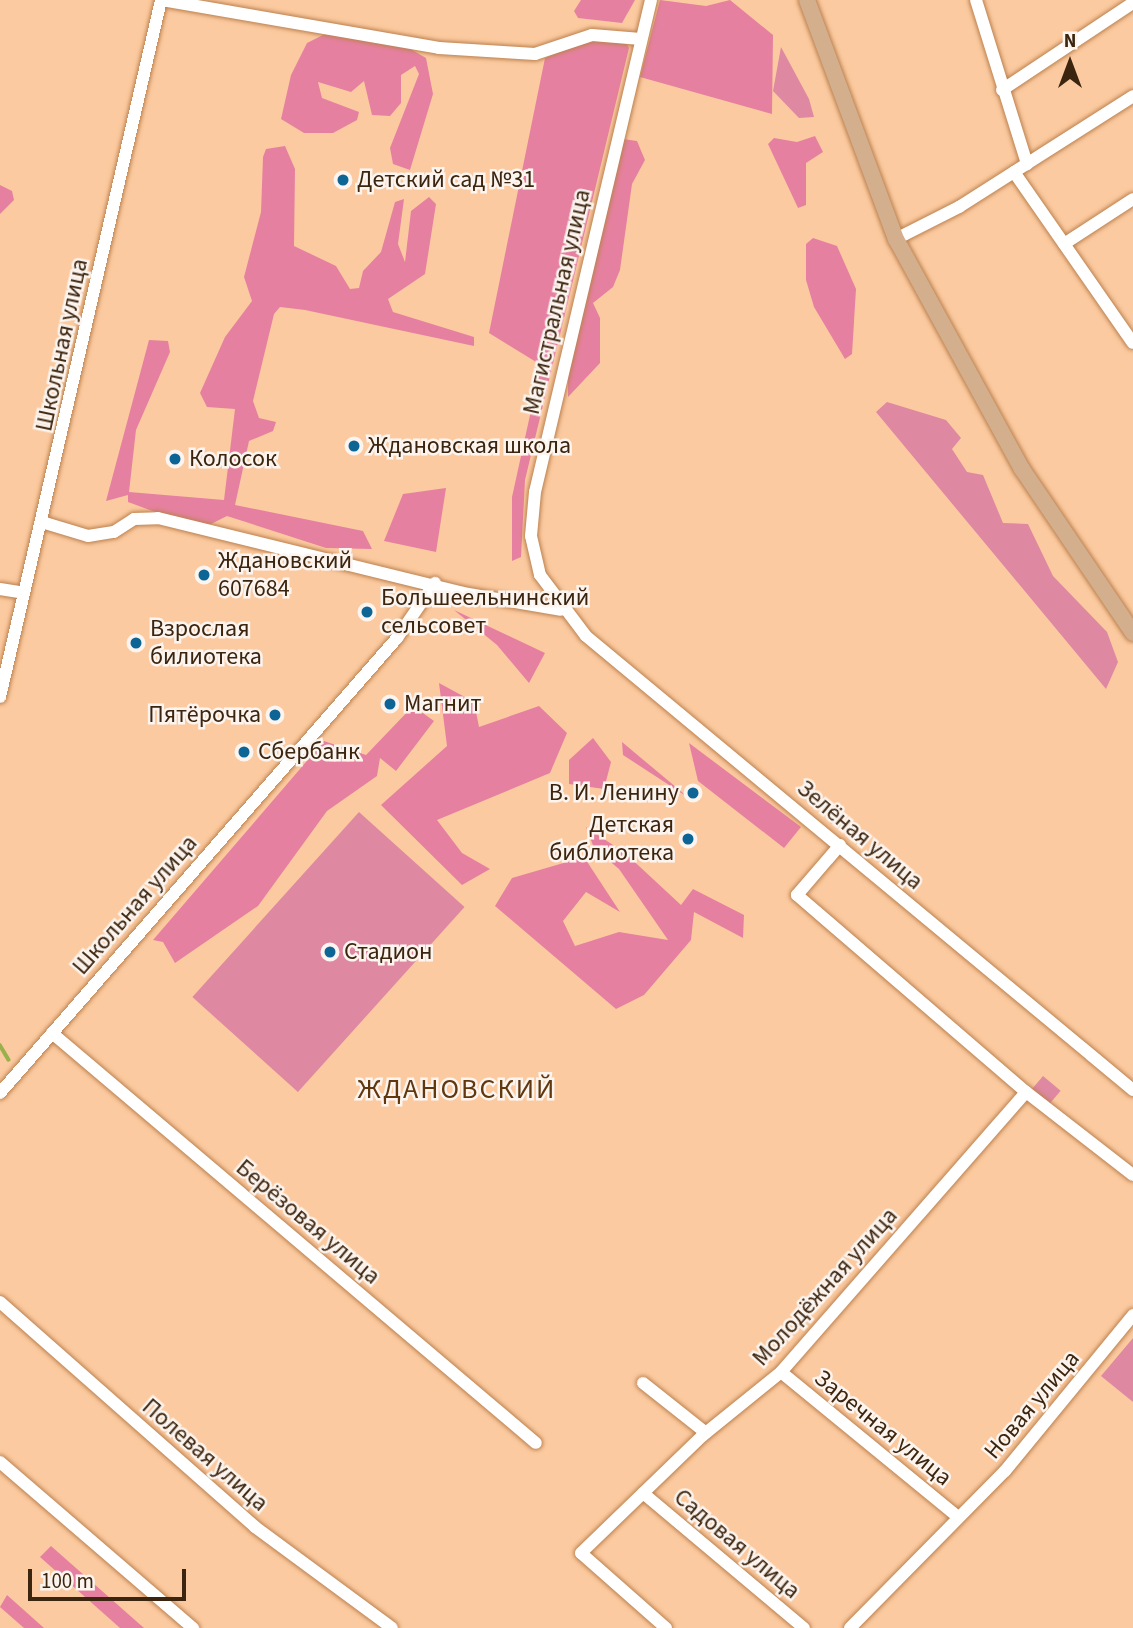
<!DOCTYPE html>
<meta charset="utf-8">
<style>
body{margin:0}
#map{position:relative;width:1133px;height:1628px;overflow:hidden;background:#fccaa0;font-family:"Source Sans 3",sans-serif}
div>[style]{position:absolute}
.green>*{inset:0;background:#df88a2;transform-origin:0 0}
.forest>*{inset:0;background:#e680a0}
.stream>*{height:3.5px;margin:-1.75px;padding:0 1.75px;transform-origin:1.75px;border-radius:1.75px;background:#99b14d}
.roads{filter:drop-shadow(0 0 2px #bc814e) drop-shadow(0 0 2px #bc814e)}
.minor>*{height:12px;margin:-6px;padding:0 6px;transform-origin:6px;border-radius:6px;background:#fff}
.major>*{height:16px;margin:-8px;padding:0 8px;transform-origin:8px;border-radius:8px;background:#d3af8e}
.dots>*{width:19px;height:19px;translate:-50% -50%;box-sizing:border-box;border:4px solid #fbf4ef;border-radius:50%}
span{translate:-50% -50%;white-space:nowrap;text-align:center;line-height:1.15;-webkit-text-stroke:5px #fbf4ef;paint-order:stroke}
.poi-label{font-size:24px;color:#3c250f}
.left{translate:0 -50%;text-align:left}
.right{translate:-100% -50%;text-align:right}
.street-label{font-size:24px;color:#3c250f}
.quarter-label{font-size:28px;color:#61370e;letter-spacing:2px}
.north{position:absolute;left:1035px;top:28px;width:70px;height:70px;-webkit-text-stroke:5px #fbf4ef;paint-order:stroke;rotate:0deg;font-size:19px;font-weight:700;line-height:28px;text-align:center;color:#3c250f}
.north::after{content:'';display:block;margin:auto;width:24px;height:32px;background:#3c250f;clip-path:polygon(50% 0,100% 100%,50% 72%,0 100%)}
.scale{position:absolute;left:28px;top:1569px;width:158px;height:32px;box-sizing:border-box;border:4px solid #3c250f;border-top:0;padding-left:9px;font-size:21px;line-height:24px;white-space:nowrap;color:#3c250f;-webkit-text-stroke:5px #fbf4ef;paint-order:stroke}
</style>
<div id="map">
<div class="green">
<div style="clip-path:polygon(781px 47px,809px 99px,814px 117px,799px 118px,773px 91px)"></div>
<div style="clip-path:polygon(887px 402px,946px 420px,961px 438px,952px 449px,967px 472px,983px 475px,1003px 523px,1028px 524px,1053px 576px,1107px 632px,1118px 662px,1106px 689px,876px 412px)"></div>
<div style="left:359px;top:812px;width:142px;height:249px;rotate:42deg"></div>
<div style="left:1043px;top:1076px;width:23px;height:17px;rotate:40deg"></div>
<div style="clip-path:polygon(1133px 1338px,1133px 1402px,1101px 1376px)"></div>
</div>
<div class="forest">
<div style="clip-path:polygon(581px 0,635px 0,622px 23px,578px 18px,574px 11px)"></div>
<div style="clip-path:polygon(660px 0,706px 6px,730px 0,773px 35px,772px 114px,640px 77px)"></div>
<div style="clip-path:polygon(325px 34px,402px 44px,426px 58px,433px 94px,410px 170px,393px 164px,390px 148px,419px 74px,415px 66px,401px 75px,401px 103px,390px 116px,372px 115px,364px 81px,351px 92px,318px 82px,322px 98px,359px 112px,357px 120px,333px 133px,304px 133px,281px 119px,291px 75px,307px 43px)"></div>
<div style="clip-path:polygon(591px 38px,625px 40px,629px 48px,525px 480px,521px 557px,512px 561px,512px 497px,541px 365px,489px 333px,545px 58px)"></div>
<div style="clip-path:polygon(815px 136px,823px 152px,806px 163px,806px 205px,798px 208px,768px 144px,774px 138px,797px 142px)"></div>
<div style="clip-path:polygon(623px 139px,637px 141px,645px 160px,632px 184px,620px 270px,613px 287px,593px 303px,600px 318px,600px 363px,568px 397px,568px 365px)"></div>
<div style="clip-path:polygon(285px 146px,295px 169px,294px 246px,336px 266px,350px 289px,359px 288px,363px 271px,381px 252px,395px 202px,404px 199px,398px 244px,405px 262px,411px 211px,429px 197px,436px 204px,425px 274px,388px 299px,393px 312px,474px 337px,474px 346px,305px 310px,280px 307px,274px 314px,253px 401px,259px 418px,276px 422px,273px 431px,249px 441px,235px 505px,363px 531px,372px 549px,326px 548px,227px 516px,211px 524px,185px 523px,128px 502px,128px 495px,106px 501px,149px 340px,168px 341px,170px 352px,136px 430px,129px 492px,224px 500px,235px 409px,207px 407px,200px 393px,225px 337px,252px 301px,244px 277px,261px 212px,263px 157px,266px 149px)"></div>
<div style="clip-path:polygon(0 185px,12px 191px,14px 200px,0 214px)"></div>
<div style="clip-path:polygon(813px 238px,837px 246px,856px 289px,852px 354px,845px 359px,814px 307px,806px 280px,806px 244px)"></div>
<div style="clip-path:polygon(446px 488px,436px 552px,384px 541px,403px 494px)"></div>
<div style="clip-path:polygon(454px 610px,545px 653px,529px 683px,497px 645px)"></div>
<div style="clip-path:polygon(439px 683px,474px 702px,479px 727px,539px 706px,567px 733px,550px 773px,437px 820px,462px 853px,490px 869px,462px 885px,381px 805px,447px 746px)"></div>
<div style="clip-path:polygon(413px 706px,434px 721px,396px 771px,380px 758px,377px 776px,327px 811px,258px 906px,175px 963px,163px 942px,153px 940px,324px 741px,366px 755px)"></div>
<div style="clip-path:polygon(593px 738px,611px 762px,604px 789px,569px 784px,569px 760px)"></div>
<div style="clip-path:polygon(622px 742px,689px 798px,623px 755px)"></div>
<div style="clip-path:polygon(689px 743px,801px 827px,784px 848px,698px 781px)"></div>
<div style="clip-path:polygon(586px 827px,625px 853px,681px 905px,693px 889px,744px 915px,743px 938px,694px 912px,691px 940px,644px 995px,616px 1009px,495px 906px,512px 878px,584px 857px,620px 912px,586px 892px,563px 921px,575px 946px,619px 932px,668px 940px,619px 869px,594px 848px)"></div>
<div style="clip-path:polygon(51px 1546px,144px 1628px,120px 1628px,40px 1557px)"></div>
<div style="clip-path:polygon(7px 1595px,44px 1628px,24px 1628px,0 1607px)"></div>
</div>
<div class="stream">
<div style="left:0;top:1045px;width:17px;rotate:59deg"></div>
</div>
<div class="roads">
<div class="minor">
<div style="left:162px;top:0;width:281px;rotate:9.8deg"></div>
<div style="left:439px;top:48px;width:96px;rotate:3.6deg"></div>
<div style="left:535px;top:54px;width:60px;rotate:-18.4deg"></div>
<div style="left:592px;top:35px;width:49px;rotate:4.7deg"></div>
<div style="left:651px;top:0;width:505px;rotate:103.27deg"></div>
<div style="left:535px;top:492px;width:44px;rotate:95.2deg"></div>
<div style="left:531px;top:536px;width:40px;rotate:77deg"></div>
<div style="left:540px;top:575px;width:76px;rotate:53deg"></div>
<div style="left:586px;top:636px;width:711px;rotate:39.69deg"></div>
<div style="left:976px;top:0;width:172px;rotate:72.7deg"></div>
<div style="left:1002px;top:90px;width:157px;rotate:-33.6deg"></div>
<div style="left:1014px;top:172px;width:208px;rotate:55.2deg"></div>
<div style="left:896px;top:239px;width:71px;rotate:-26.9deg"></div>
<div style="left:959px;top:207px;width:206px;rotate:-32.5deg"></div>
<div style="left:1064px;top:244px;width:82px;rotate:-33.1deg"></div>
<div style="left:45px;top:523px;width:45px;rotate:16.8deg"></div>
<div style="left:88px;top:536px;width:26px;rotate:-9deg"></div>
<div style="left:114px;top:532px;width:24px;rotate:-33deg"></div>
<div style="left:134px;top:519px;width:24px;rotate:-2deg"></div>
<div style="left:158px;top:518px;width:314px;rotate:13.8deg"></div>
<div style="left:463px;top:593px;width:99px;rotate:9.8deg"></div>
<div style="left:0;top:589px;width:24px;rotate:9deg"></div>
<div style="left:0;top:697px;width:715px;rotate:-76.99deg"></div>
<div style="left:840px;top:845px;width:66px;rotate:130.7deg"></div>
<div style="left:797px;top:895px;width:302px;rotate:40.7deg"></div>
<div style="left:1026px;top:1092px;width:135px;rotate:37.8deg"></div>
<div style="left:52px;top:1033px;width:634px;rotate:40.27deg"></div>
<div style="left:0;top:1093px;width:604px;rotate:-48.89deg"></div>
<div style="left:397px;top:638px;width:67px;rotate:-55.4deg"></div>
<div style="left:0;top:1302px;width:340px;rotate:41.4deg"></div>
<div style="left:255px;top:1527px;width:170px;rotate:36.4deg"></div>
<div style="left:781px;top:1372px;width:229px;rotate:39.3deg"></div>
<div style="left:643px;top:1383px;width:80px;rotate:38.4deg"></div>
<div style="left:0;top:1462px;width:255px;rotate:40.7deg"></div>
<div style="left:643px;top:1493px;width:210px;rotate:40deg"></div>
<div style="left:666px;top:1628px;width:113px;rotate:-138.6deg"></div>
<div style="left:581px;top:1553px;width:168px;rotate:-44deg"></div>
<div style="left:702px;top:1436px;width:102px;rotate:-39deg"></div>
<div style="left:781px;top:1372px;width:372px;rotate:-48.8deg"></div>
<div style="left:850px;top:1628px;width:221px;rotate:-45.4deg"></div>
<div style="left:1005px;top:1471px;width:202px;rotate:-50.6deg"></div>
</div>
<div class="major">
<div style="left:807px;top:0;width:255px;rotate:69.6deg"></div>
<div style="left:896px;top:239px;width:262px;rotate:61.3deg"></div>
<div style="left:1022px;top:469px;width:198px;rotate:55.9deg"></div>
</div>
</div>
<div class="dots">
<div style="left:343px;top:180px;background:#0d6596"></div>
<div style="left:354px;top:446px;background:#0d6596"></div>
<div style="left:175px;top:459px;background:#0d6596"></div>
<div style="left:204px;top:575px;background:#0d6596"></div>
<div style="left:367px;top:612px;background:#0d6596"></div>
<div style="left:136px;top:643px;background:#0d6596"></div>
<div style="left:390px;top:704px;background:#0d6596"></div>
<div style="left:275px;top:715px;background:#0d6596"></div>
<div style="left:244px;top:752px;background:#0d6596"></div>
<div style="left:693px;top:793px;background:#0d6596"></div>
<div style="left:688px;top:839px;background:#0d6596"></div>
<div style="left:330px;top:952px;background:#0d6596"></div>
</div>
<div class="poi-label">
<span class="left" style="left:357px;top:180px">Детский сад №31</span>
<span class="left" style="left:368px;top:446px">Ждановская школа</span>
<span class="left" style="left:189px;top:459px">Колосок</span>
<span class="left" style="left:218px;top:575px">Ждановский<br>607684</span>
<span class="left" style="left:381px;top:612px">Большеельнинский<br>сельсовет</span>
<span class="left" style="left:150px;top:643px">Взрослая<br>билиотека</span>
<span class="left" style="left:404px;top:704px">Магнит</span>
<span class="right" style="left:261px;top:715px">Пятёрочка</span>
<span class="left" style="left:258px;top:752px">Сбербанк</span>
<span class="right" style="left:679px;top:793px">В. И. Ленину</span>
<span class="right" style="left:674px;top:839px">Детская<br>библиотека</span>
<span class="left" style="left:344px;top:952px">Стадион</span>
</div>
<div class="street-label">
<span style="left:557px;top:302px;rotate:-77deg">Магистральная улица</span>
<span style="left:62px;top:345px;rotate:-78deg">Школьная улица</span>
<span style="left:860px;top:835px;rotate:40deg">Зелёная улица</span>
<span style="left:135px;top:905px;rotate:-49deg">Школьная улица</span>
<span style="left:308px;top:1222px;rotate:40deg">Берёзовая улица</span>
<span style="left:825px;top:1287px;rotate:-48deg">Молодёжная улица</span>
<span style="left:1032px;top:1405px;rotate:-50deg">Новая улица</span>
<span style="left:883px;top:1428px;rotate:39deg">Заречная улица</span>
<span style="left:205px;top:1455px;rotate:41deg">Полевая улица</span>
<span style="left:737px;top:1544px;rotate:40deg">Садовая улица</span>
</div>
<div class="quarter-label">
<span style="left:457px;top:1089px">ЖДАНОВСКИЙ</span>
</div>
<div class="north">N</div>
<div class="scale">100 m</div>
</div>
